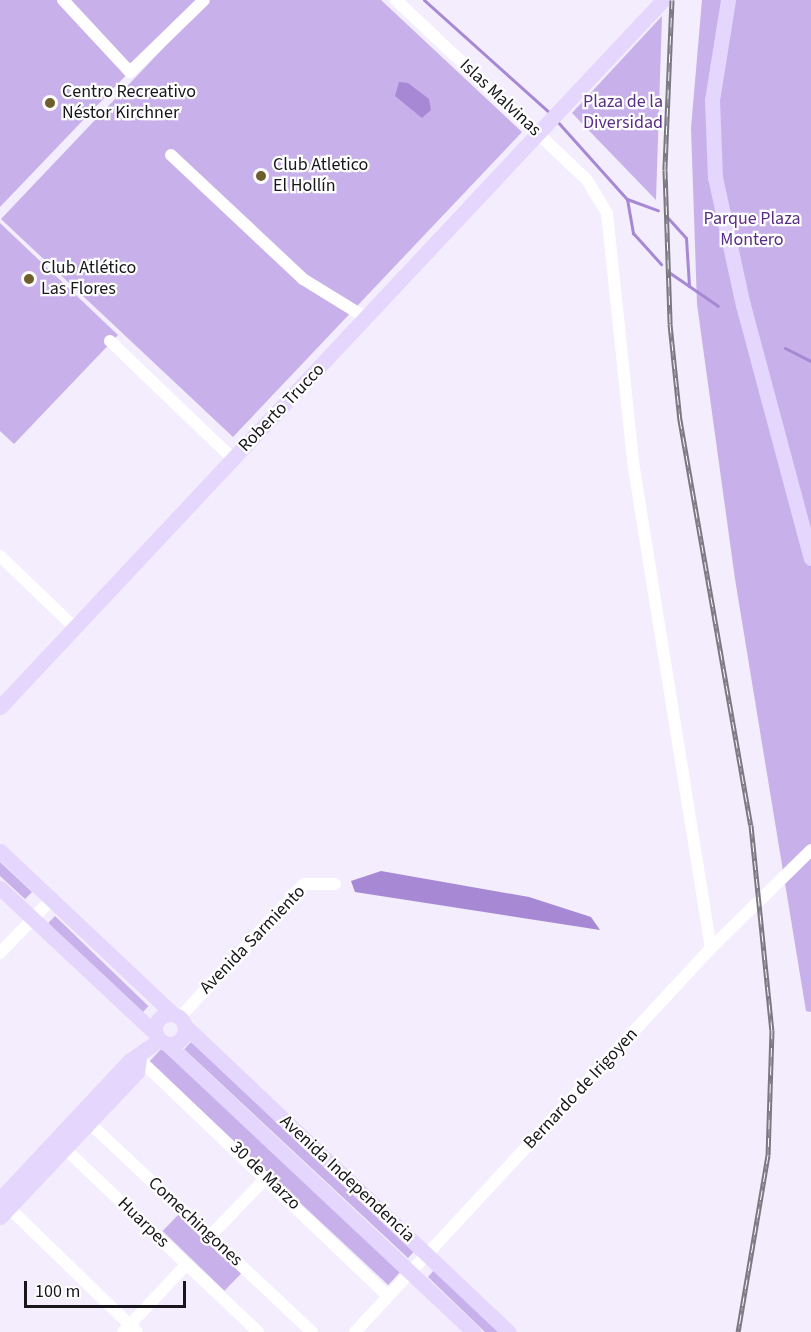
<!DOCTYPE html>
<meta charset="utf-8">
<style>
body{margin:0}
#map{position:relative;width:811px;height:1332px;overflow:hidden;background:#f3edfd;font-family:"Source Sans 3",sans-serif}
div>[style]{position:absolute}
.green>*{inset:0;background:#c8b1eb;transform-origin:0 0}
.water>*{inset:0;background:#a788d4}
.stream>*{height:3px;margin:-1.5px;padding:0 1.5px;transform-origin:1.5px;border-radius:1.5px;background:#a788d4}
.minor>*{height:12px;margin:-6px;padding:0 6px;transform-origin:6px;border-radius:6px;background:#fff}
.major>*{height:15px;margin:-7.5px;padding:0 7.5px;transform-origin:7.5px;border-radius:7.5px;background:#e5d6fd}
.major>.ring{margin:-7.5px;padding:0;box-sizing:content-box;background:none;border:15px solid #e5d6fd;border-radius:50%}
.rail>*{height:5px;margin-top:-2.5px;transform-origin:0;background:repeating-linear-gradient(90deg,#fff 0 9px,#7c7882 0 18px);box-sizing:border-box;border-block:2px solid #7c7882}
.dots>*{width:16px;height:16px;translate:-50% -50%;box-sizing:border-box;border:3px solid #fff;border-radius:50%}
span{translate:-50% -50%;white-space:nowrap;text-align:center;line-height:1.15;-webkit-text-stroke:4.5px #fff;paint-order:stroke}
.poi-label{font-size:18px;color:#18161b}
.left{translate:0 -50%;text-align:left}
.street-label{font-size:18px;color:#18161b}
.park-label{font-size:18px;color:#592e87}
.scale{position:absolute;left:24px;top:1281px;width:162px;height:27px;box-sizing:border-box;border:3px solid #18161b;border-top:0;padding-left:8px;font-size:18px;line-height:21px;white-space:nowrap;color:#18161b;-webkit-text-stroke:4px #fff;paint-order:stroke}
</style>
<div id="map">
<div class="green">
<div style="clip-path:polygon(0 0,198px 0,0 207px)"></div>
<div style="clip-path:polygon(209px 0,381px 0,522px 132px,233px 437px,1px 219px)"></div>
<div style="clip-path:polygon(702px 0,811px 0,811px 1012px,806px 1011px,735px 579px,697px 304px,691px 128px)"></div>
<div style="clip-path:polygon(662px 16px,656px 200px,572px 113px)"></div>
<div style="clip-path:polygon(0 223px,118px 335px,14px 444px,0 431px)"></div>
<div style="clip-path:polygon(0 862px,32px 892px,25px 899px,0 876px)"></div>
<div style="left:55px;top:916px;width:130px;height:10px;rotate:44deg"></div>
<div style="left:191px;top:1042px;width:306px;height:10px;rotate:43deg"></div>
<div style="left:162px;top:1048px;width:327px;height:19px;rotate:43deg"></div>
<div style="left:180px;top:1213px;width:86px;height:25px;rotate:44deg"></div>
<div style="clip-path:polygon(434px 1270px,500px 1332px,485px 1332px,428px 1277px)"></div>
</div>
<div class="water">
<div style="clip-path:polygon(399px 82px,408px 83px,429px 99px,431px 110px,422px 118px,395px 96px)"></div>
<div style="clip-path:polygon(381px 871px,529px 897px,591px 917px,600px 930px,355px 892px,351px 881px)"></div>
</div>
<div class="stream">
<div style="left:424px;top:0;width:169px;rotate:41.9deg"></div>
<div style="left:556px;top:120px;width:106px;rotate:48.1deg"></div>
<div style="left:627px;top:199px;width:35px;rotate:80deg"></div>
<div style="left:633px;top:233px;width:42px;rotate:47.9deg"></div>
<div style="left:627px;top:199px;width:33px;rotate:20deg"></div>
<div style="left:668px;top:218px;width:27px;rotate:48deg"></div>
<div style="left:686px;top:238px;width:48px;rotate:86.4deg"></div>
<div style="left:670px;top:273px;width:58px;rotate:34.5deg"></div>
<div style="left:785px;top:348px;width:29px;rotate:27deg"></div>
</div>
<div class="minor">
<div style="left:63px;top:0;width:98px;rotate:47.1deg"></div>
<div style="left:130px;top:72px;width:103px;rotate:-44.2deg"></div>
<div style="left:396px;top:0;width:262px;rotate:43.3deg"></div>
<div style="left:587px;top:180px;width:39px;rotate:59deg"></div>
<div style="left:607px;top:213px;width:250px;rotate:84deg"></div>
<div style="left:633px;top:462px;width:492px;rotate:80.9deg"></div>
<div style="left:171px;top:155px;width:181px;rotate:43.2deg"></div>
<div style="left:303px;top:279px;width:76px;rotate:31.6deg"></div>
<div style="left:110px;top:341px;width:170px;rotate:43.8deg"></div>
<div style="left:0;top:556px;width:104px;rotate:43.8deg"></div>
<div style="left:0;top:953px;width:74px;rotate:-46.1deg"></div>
<div style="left:179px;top:1018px;width:183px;rotate:-47deg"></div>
<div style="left:304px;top:884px;width:31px"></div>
<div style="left:139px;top:1059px;width:344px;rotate:43.6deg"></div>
<div style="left:83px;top:1117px;width:314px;rotate:43.2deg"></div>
<div style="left:60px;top:1144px;width:273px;rotate:43.5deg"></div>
<div style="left:4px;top:1203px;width:185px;rotate:44.1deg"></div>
<div style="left:210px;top:1236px;width:82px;rotate:-46deg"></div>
<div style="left:123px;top:1332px;width:92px;rotate:-46.8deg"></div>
<div style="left:355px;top:1332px;width:524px;rotate:-47.17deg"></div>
<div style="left:711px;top:948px;width:140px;rotate:-44.4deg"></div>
</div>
<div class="major">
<div style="left:728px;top:0;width:101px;rotate:99.1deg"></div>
<div style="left:712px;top:100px;width:77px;rotate:87.8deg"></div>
<div style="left:715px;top:177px;width:131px;rotate:77.7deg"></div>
<div style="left:743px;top:305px;width:262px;rotate:75deg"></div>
<div style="left:0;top:707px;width:969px;rotate:-46.84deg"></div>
<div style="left:0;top:851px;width:238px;rotate:43.3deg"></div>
<div style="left:0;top:888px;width:214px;rotate:43.1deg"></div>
<div class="ring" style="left:155px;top:1014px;width:15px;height:15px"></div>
<div style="left:184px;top:1025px;width:447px;rotate:43.4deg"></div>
<div style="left:166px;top:1043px;width:422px;rotate:43.2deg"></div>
<div style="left:0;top:1199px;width:189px;rotate:-46.9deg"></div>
<div style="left:129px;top:1061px;width:37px;rotate:-35deg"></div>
<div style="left:0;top:1217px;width:199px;rotate:-46.6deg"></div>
<div style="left:137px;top:1072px;width:13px;rotate:-81deg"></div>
</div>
<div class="rail">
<div style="left:672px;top:0;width:170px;rotate:92.4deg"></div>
<div style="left:665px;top:170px;width:154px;rotate:88.1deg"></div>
<div style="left:670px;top:324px;width:97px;rotate:84.1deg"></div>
<div style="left:680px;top:420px;width:411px;rotate:80.1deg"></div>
<div style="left:751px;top:825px;width:206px;rotate:84.2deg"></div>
<div style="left:772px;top:1030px;width:125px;rotate:91.8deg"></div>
<div style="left:768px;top:1155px;width:180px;rotate:99.6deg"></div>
</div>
<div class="dots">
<div style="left:50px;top:103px;background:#6d5e2b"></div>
<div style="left:261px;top:176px;background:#6d5e2b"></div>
<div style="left:29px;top:279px;background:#6d5e2b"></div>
</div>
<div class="poi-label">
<span class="left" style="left:62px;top:103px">Centro Recreativo<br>Néstor Kirchner</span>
<span class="left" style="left:273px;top:176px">Club Atletico<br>El Hollín</span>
<span class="left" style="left:41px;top:279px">Club Atlético<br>Las Flores</span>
</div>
<div class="street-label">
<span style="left:500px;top:98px;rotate:43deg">Islas Malvinas</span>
<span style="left:282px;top:408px;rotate:-46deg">Roberto Trucco</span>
<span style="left:253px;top:940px;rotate:-46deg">Avenida Sarmiento</span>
<span style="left:581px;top:1089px;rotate:-47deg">Bernardo de Irigoyen</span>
<span style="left:265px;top:1176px;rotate:44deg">30 de Marzo</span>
<span style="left:347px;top:1179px;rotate:43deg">Avenida Independencia</span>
<span style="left:195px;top:1222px;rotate:43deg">Comechingones</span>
<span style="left:143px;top:1223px;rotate:44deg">Huarpes</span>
</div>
<div class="park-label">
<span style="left:623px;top:113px">Plaza de la<br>Diversidad</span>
<span style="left:752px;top:230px">Parque Plaza<br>Montero</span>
</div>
<div class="scale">100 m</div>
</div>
